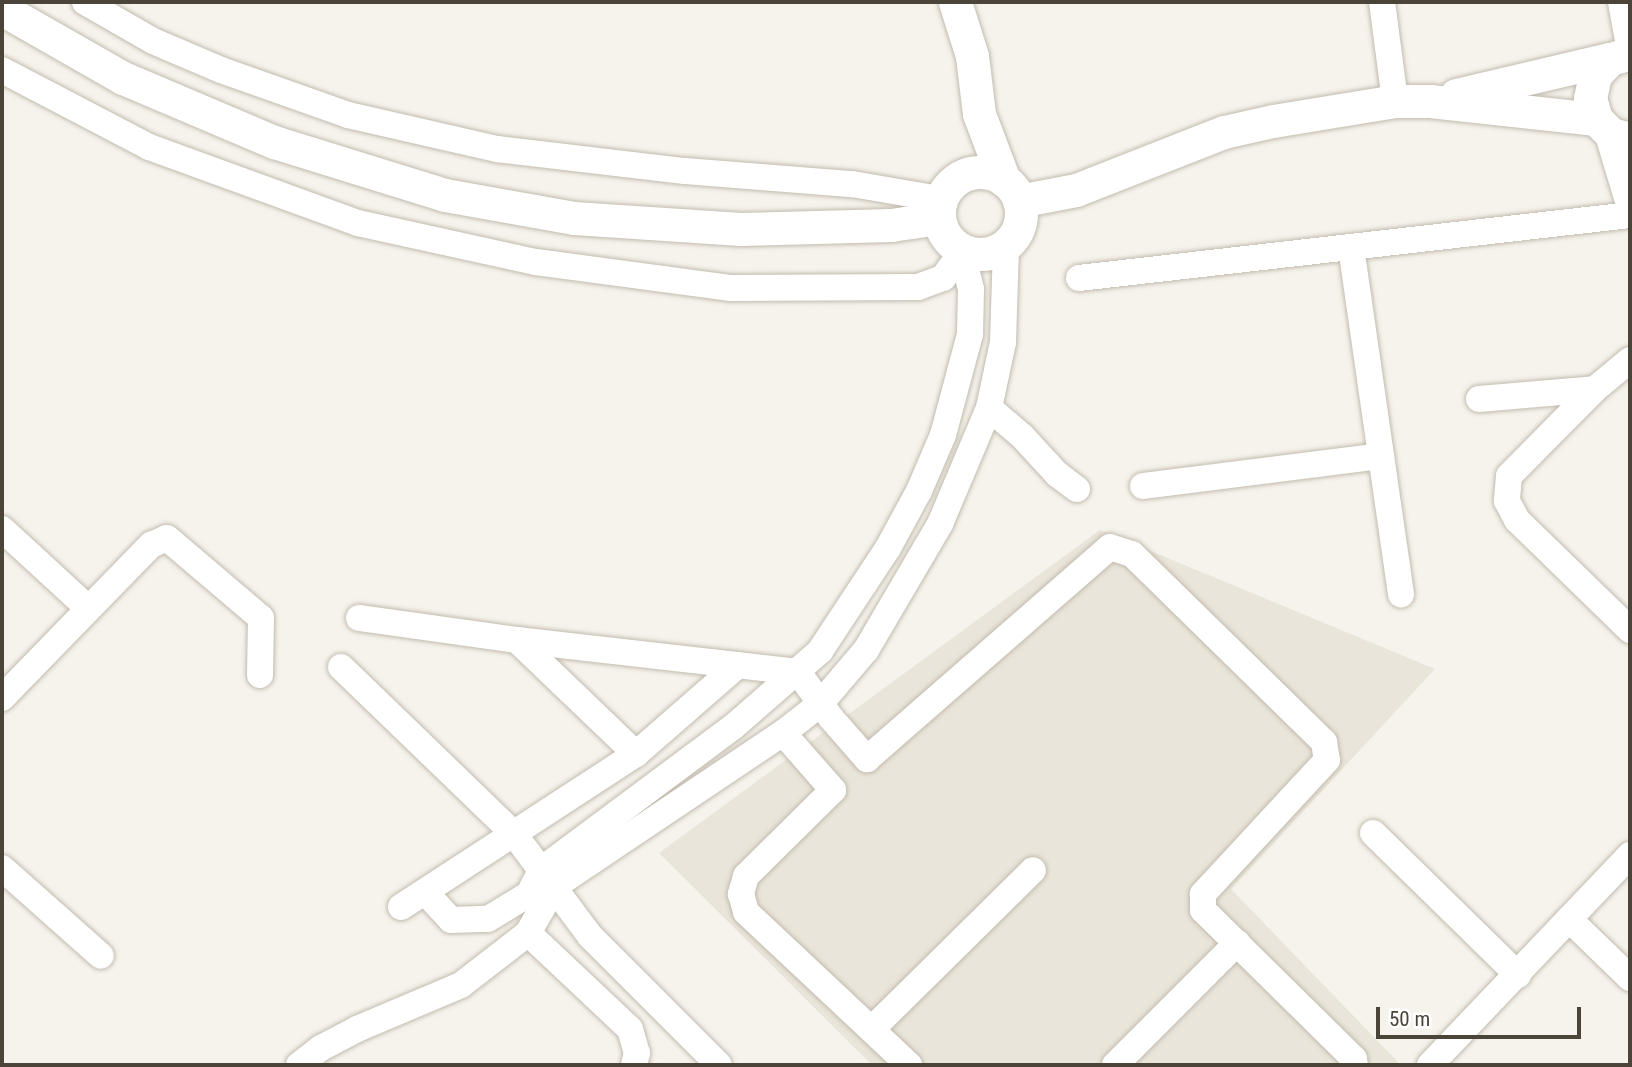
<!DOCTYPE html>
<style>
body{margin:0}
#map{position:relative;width:1632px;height:1067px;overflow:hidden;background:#f6f3ec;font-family:"Roboto Condensed",sans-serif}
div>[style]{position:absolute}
.residential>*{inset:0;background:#eae5da}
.roads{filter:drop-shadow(0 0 2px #c2bbae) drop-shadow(0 0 2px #c2bbae)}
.minor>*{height:26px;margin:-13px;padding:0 13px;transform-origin:13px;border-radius:13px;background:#fff}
.tertiary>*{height:33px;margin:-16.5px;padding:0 16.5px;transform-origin:16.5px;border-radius:16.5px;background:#fff}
.tertiary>.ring{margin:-16.5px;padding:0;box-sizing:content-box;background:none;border:33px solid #fff;border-radius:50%}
span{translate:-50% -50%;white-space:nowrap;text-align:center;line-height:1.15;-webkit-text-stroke:5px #fff;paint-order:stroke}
.frame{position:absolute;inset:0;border:4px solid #4b4439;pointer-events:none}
.scale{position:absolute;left:1376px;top:1007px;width:205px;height:32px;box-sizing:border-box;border:4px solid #4b4439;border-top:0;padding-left:9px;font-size:21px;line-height:24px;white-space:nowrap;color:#4b4439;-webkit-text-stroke:5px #fff;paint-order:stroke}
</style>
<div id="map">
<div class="residential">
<div style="clip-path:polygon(1100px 530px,1435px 669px,1231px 889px,1398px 1062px,1394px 1065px,872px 1065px,659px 853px)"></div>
</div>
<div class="roads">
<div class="minor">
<div style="left:85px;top:2px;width:78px;rotate:29.8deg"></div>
<div style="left:153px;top:41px;width:74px;rotate:23.1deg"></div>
<div style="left:221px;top:70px;width:135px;rotate:19.5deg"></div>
<div style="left:348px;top:115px;width:153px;rotate:12.9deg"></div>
<div style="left:497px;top:149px;width:189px;rotate:6.7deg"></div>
<div style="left:685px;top:171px;width:168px;rotate:4.5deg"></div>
<div style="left:852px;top:184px;width:89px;rotate:9.7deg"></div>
<div style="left:1382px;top:2px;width:100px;rotate:82.5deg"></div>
<div style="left:1621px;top:2px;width:51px;rotate:79.8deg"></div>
<div style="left:2px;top:70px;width:166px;rotate:27.6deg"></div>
<div style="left:149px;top:147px;width:222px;rotate:20deg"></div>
<div style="left:358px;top:223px;width:182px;rotate:12.4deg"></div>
<div style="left:536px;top:262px;width:197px;rotate:7.6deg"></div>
<div style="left:731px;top:288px;width:187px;rotate:-0.3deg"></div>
<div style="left:918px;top:287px;width:27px;rotate:-20deg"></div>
<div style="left:943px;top:278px;width:32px;rotate:-54deg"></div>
<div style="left:1351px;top:247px;width:351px;rotate:81.8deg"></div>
<div style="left:1079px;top:278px;width:555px;rotate:-6.52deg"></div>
<div style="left:1630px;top:360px;width:45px;rotate:140.4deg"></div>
<div style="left:1595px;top:389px;width:122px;rotate:134.7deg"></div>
<div style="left:1509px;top:476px;width:25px;rotate:95deg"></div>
<div style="left:1507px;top:501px;width:21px;rotate:62deg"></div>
<div style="left:1517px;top:520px;width:158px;rotate:44.2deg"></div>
<div style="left:1479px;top:399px;width:116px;rotate:-4.9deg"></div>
<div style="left:989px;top:408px;width:43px;rotate:40.3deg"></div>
<div style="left:1022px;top:436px;width:52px;rotate:47.4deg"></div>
<div style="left:1057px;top:474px;width:25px;rotate:37deg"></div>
<div style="left:1143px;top:486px;width:240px;rotate:-7.2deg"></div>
<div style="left:2px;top:529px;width:117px;rotate:42.6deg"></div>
<div style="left:359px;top:618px;width:160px;rotate:7.9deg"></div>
<div style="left:517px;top:640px;width:283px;rotate:6.5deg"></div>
<div style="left:798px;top:672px;width:57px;rotate:54.3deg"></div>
<div style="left:831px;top:718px;width:55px;rotate:48.7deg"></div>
<div style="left:867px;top:759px;width:322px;rotate:-41.1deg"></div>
<div style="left:1110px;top:547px;width:23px;rotate:18deg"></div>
<div style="left:1132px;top:554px;width:269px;rotate:44.4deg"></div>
<div style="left:1324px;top:742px;width:18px;rotate:81deg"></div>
<div style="left:1327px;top:760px;width:183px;rotate:132.8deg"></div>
<div style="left:1203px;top:894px;width:16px;rotate:90deg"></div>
<div style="left:1203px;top:910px;width:212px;rotate:44.6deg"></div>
<div style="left:1354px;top:1059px;width:6px;rotate:81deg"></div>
<div style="left:517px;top:640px;width:165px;rotate:43.8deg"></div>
<div style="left:341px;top:667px;width:240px;rotate:44deg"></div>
<div style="left:514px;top:834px;width:127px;rotate:53.3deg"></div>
<div style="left:590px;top:936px;width:182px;rotate:45deg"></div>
<div style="left:2px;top:698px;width:214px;rotate:-45.8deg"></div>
<div style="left:151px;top:545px;width:17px;rotate:-24deg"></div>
<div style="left:167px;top:538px;width:123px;rotate:40.4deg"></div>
<div style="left:261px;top:618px;width:57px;rotate:91deg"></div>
<div style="left:783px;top:733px;width:76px;rotate:48.7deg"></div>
<div style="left:833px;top:790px;width:122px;rotate:135.3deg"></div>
<div style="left:746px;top:876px;width:19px;rotate:106deg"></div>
<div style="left:741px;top:894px;width:19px;rotate:74deg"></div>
<div style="left:746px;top:912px;width:224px;rotate:43.2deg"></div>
<div style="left:1373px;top:833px;width:203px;rotate:44.4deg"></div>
<div style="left:2px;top:868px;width:132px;rotate:41.6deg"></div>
<div style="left:425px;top:892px;width:38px;rotate:47deg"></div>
<div style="left:451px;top:920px;width:37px;rotate:-2deg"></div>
<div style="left:488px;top:919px;width:48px;rotate:-31.4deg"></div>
<div style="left:529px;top:894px;width:27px;rotate:-63deg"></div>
<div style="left:541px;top:870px;width:239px;rotate:-36.7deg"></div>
<div style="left:733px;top:727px;width:116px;rotate:-41.1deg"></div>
<div style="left:820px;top:651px;width:123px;rotate:-56.6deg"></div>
<div style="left:888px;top:548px;width:65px;rotate:-61.5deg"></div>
<div style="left:919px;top:491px;width:61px;rotate:-66.8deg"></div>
<div style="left:943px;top:435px;width:105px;rotate:-75deg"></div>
<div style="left:970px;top:334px;width:45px;rotate:-88.7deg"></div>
<div style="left:971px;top:289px;width:38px;rotate:-104deg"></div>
<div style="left:401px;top:907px;width:280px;rotate:-33.1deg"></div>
<div style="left:636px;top:754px;width:135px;rotate:-41.1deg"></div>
<div style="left:1569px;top:919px;width:85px;rotate:44deg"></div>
<div style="left:528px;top:933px;width:140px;rotate:43.3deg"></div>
<div style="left:630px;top:1029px;width:25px;rotate:74deg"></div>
<div style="left:637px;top:1053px;width:12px;rotate:104deg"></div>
<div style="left:872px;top:1029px;width:226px;rotate:-44.6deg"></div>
<div style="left:299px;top:1065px;width:28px;rotate:-38deg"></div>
<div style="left:321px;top:1048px;width:41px;rotate:-27.8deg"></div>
<div style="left:357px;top:1029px;width:113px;rotate:-22.9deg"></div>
<div style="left:461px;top:985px;width:85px;rotate:-37.8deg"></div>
<div style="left:528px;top:933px;width:54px;rotate:-60.1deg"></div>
<div style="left:555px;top:886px;width:275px;rotate:-33.9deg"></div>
<div style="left:783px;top:733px;width:47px;rotate:-38.1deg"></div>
<div style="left:820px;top:704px;width:71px;rotate:-49.6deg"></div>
<div style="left:866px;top:650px;width:146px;rotate:-59.6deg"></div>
<div style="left:940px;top:524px;width:126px;rotate:-67.1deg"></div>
<div style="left:989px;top:408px;width:67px;rotate:-78deg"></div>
<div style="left:1003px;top:342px;width:96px;rotate:-88.2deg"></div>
<div style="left:1115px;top:1065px;width:173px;rotate:-45deg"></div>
<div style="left:1430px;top:1065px;width:290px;rotate:-46.4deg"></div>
</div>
<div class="tertiary">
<div style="left:955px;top:2px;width:57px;rotate:72.5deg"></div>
<div style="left:972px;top:56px;width:58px;rotate:83.1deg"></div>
<div style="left:979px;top:114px;width:71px;rotate:69.3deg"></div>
<div style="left:2px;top:9px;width:139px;rotate:29.7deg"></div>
<div style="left:123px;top:78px;width:164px;rotate:23deg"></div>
<div style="left:274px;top:142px;width:179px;rotate:17.2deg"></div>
<div style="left:445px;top:195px;width:131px;rotate:10.1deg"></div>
<div style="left:574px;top:218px;width:167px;rotate:3.8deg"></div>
<div style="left:741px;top:229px;width:150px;rotate:-1.5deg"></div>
<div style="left:891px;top:225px;width:48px;rotate:-8.5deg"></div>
<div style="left:1621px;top:56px;width:11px;rotate:165deg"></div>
<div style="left:1610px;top:59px;width:22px;rotate:133deg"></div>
<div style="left:1595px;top:75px;width:24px;rotate:102deg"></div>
<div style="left:1590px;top:98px;width:22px;rotate:74deg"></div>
<div style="left:1596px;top:119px;width:21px;rotate:45deg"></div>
<div style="left:1611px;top:134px;width:20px;rotate:15deg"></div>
<div style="left:1456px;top:95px;width:158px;rotate:-13.2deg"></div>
<div style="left:1611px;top:134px;width:66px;rotate:73.2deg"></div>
<div class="ring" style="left:939px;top:172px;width:49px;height:49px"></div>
<div style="left:1019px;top:201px;width:58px;rotate:-10.9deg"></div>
<div style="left:1076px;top:190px;width:159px;rotate:-21.4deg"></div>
<div style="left:1224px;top:132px;width:50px;rotate:-12.7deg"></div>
<div style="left:1273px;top:121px;width:124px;rotate:-9.3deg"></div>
<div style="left:1395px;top:101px;width:35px"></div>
<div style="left:1430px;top:101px;width:167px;rotate:6.2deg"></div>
</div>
</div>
<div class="frame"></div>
<div class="scale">50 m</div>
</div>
